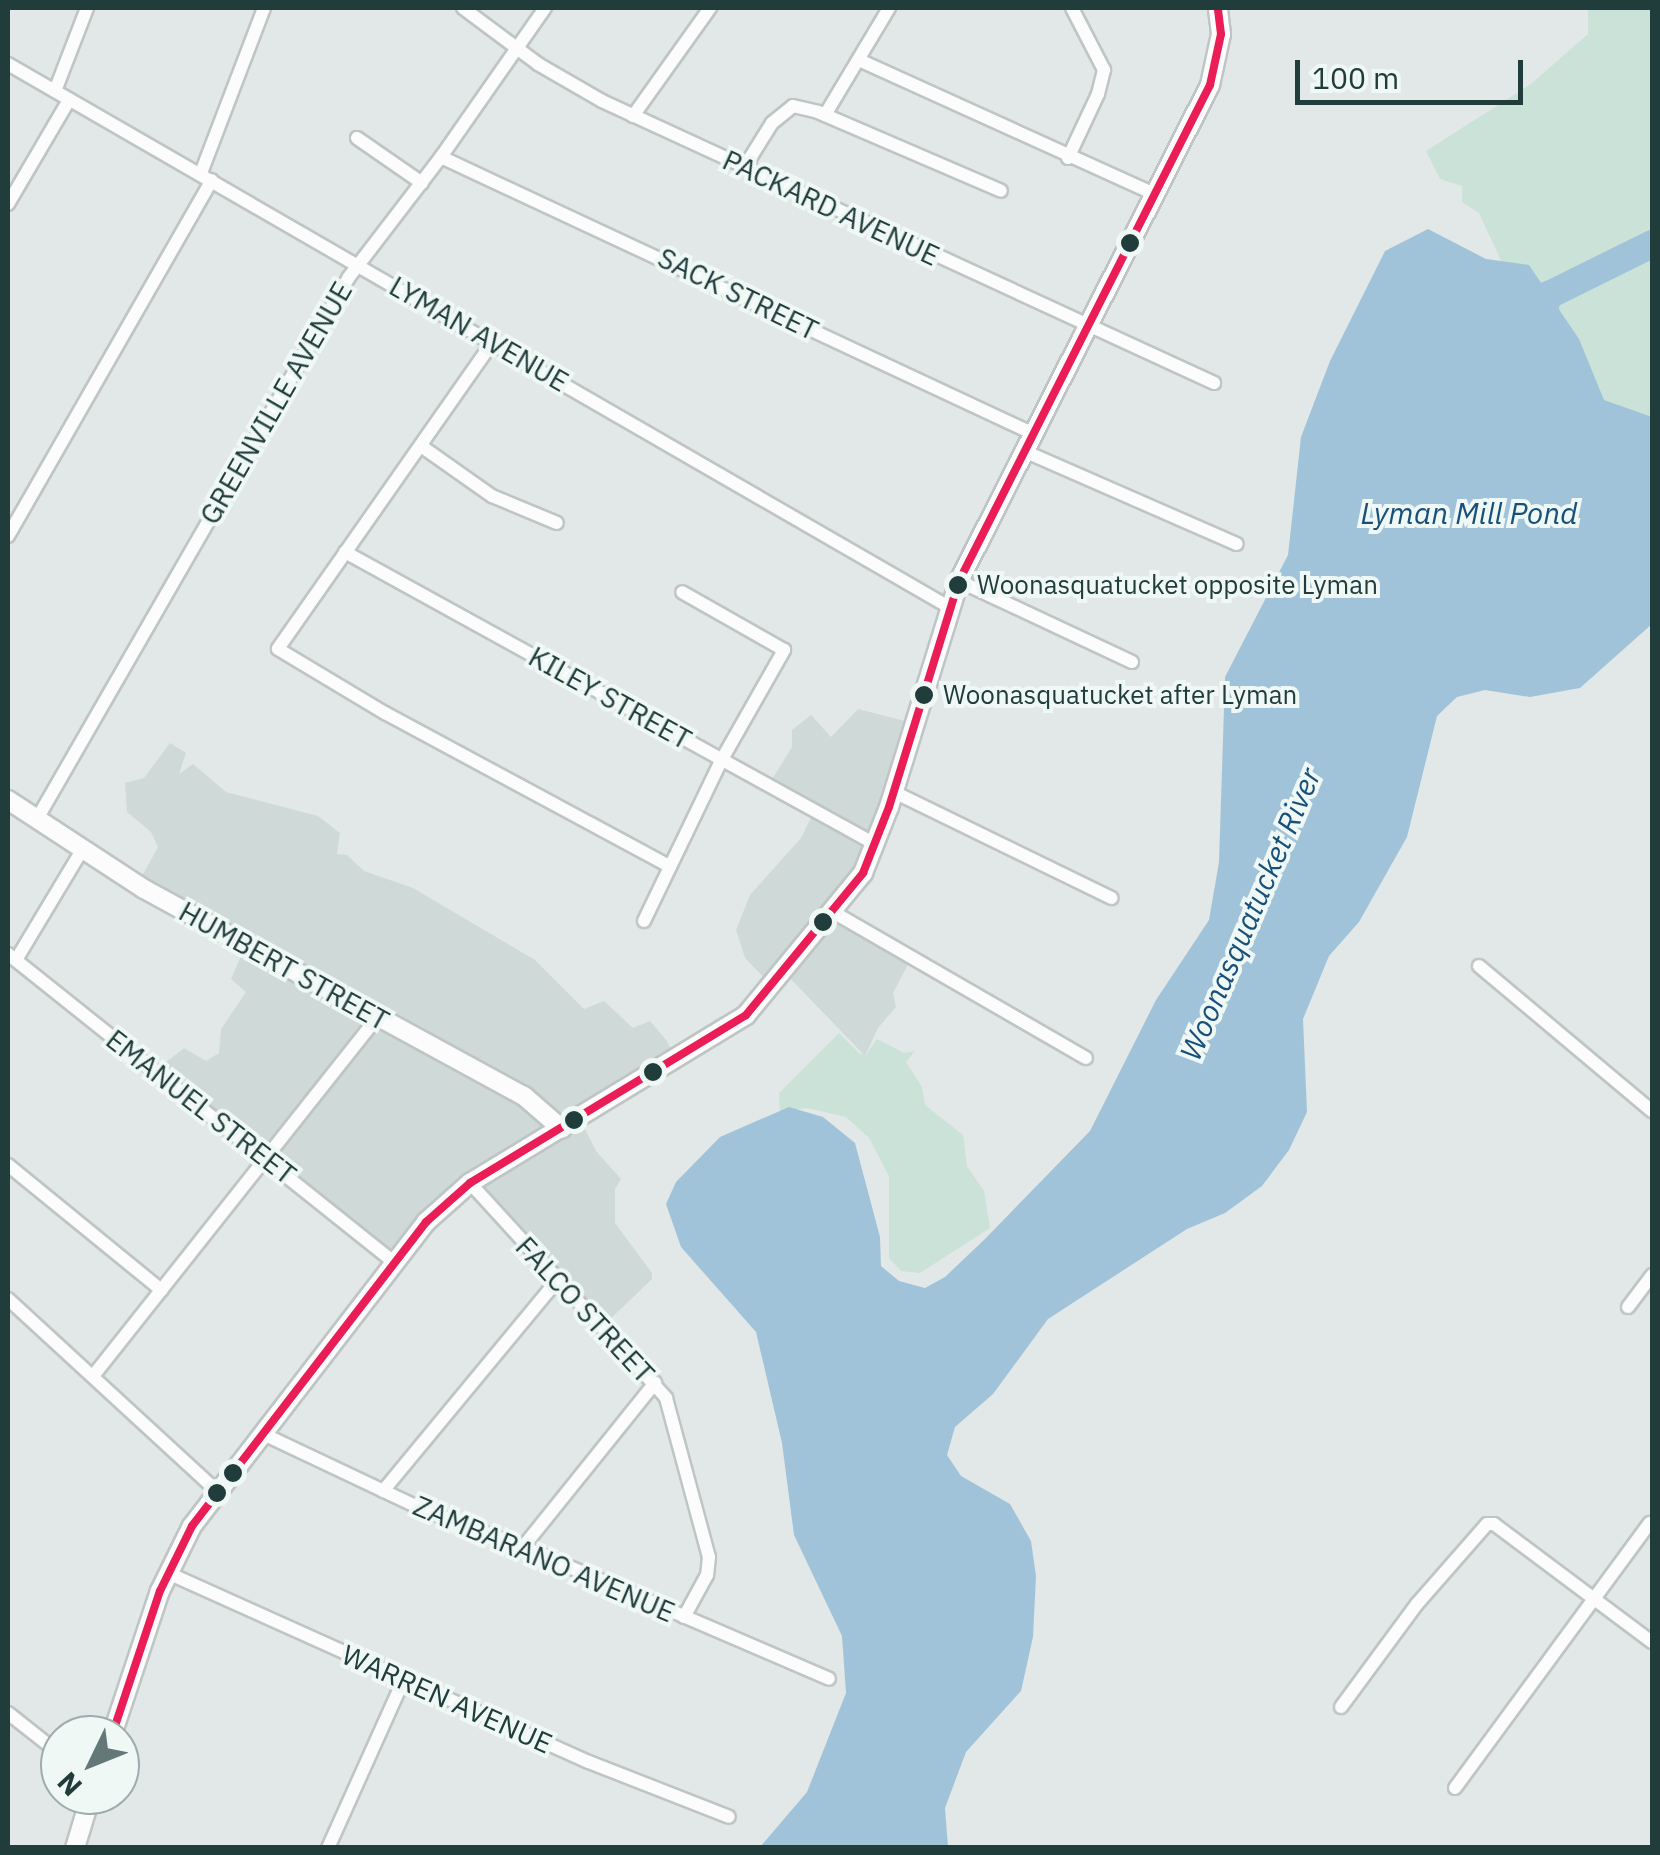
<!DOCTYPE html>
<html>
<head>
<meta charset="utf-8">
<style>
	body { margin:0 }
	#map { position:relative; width:1660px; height:1855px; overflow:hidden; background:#e2e8e7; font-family:"IBM Plex Sans",sans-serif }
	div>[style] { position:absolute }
	.built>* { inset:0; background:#cfdad8 }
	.green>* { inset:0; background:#cae2d8 }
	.water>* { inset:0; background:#a1c3d9 }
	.river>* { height:28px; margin:-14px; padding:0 14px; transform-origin:14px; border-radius:14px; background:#a1c3d9 }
	.roads { filter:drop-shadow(2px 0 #bfc5c4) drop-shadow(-2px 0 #bfc5c4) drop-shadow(0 2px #bfc5c4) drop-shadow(0 -2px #bfc5c4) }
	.minor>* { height:12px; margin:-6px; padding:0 6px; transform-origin:6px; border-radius:6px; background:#fbfcfb }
	.tertiary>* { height:18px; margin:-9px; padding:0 9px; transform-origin:9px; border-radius:9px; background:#fbfcfb }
	.bus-1>* { height:8px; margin:-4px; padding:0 4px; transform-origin:4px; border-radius:4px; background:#ea1d57 }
	.dots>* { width:28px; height:28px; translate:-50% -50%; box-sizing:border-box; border:5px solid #f0f8f6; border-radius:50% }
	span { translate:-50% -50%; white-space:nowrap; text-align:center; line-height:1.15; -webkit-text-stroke:8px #f0f8f6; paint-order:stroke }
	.bus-label { font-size:26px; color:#203c3b }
	.left { translate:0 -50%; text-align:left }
	.street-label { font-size:28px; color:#203c3b }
	.water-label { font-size:30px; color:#18507a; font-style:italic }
	.frame { position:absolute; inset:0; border:10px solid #203c3b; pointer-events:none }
	.north { position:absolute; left:40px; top:1715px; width:100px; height:100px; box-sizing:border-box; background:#f0f8f6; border:2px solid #9dadab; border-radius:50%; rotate:227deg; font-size:28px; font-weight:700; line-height:40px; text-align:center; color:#203c3b }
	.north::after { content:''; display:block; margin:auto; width:35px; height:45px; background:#647877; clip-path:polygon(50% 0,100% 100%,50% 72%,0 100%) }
	.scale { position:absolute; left:1295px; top:60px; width:228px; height:45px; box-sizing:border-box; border:5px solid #203c3b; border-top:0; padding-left:12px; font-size:30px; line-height:35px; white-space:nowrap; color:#203c3b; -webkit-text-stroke:8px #f0f8f6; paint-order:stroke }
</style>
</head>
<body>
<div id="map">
	<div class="built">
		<div style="clip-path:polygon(858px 709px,913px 723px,900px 780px,839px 905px,913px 955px,893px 993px,896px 1007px,878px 1028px,865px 1056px,784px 972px,769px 983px,745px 958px,736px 930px,750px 895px,801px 838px,816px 807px,771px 781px,792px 747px,792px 730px,811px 715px,831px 737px)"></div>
		<div style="clip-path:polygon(170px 743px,186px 753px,179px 774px,193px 764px,226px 792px,318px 816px,340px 833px,337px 854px,347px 855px,364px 871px,413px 888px,535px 960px,584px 1009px,604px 1001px,633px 1028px,650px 1021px,667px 1041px,675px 1057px,580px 1119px,596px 1151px,621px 1179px,615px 1189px,615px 1223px,652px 1273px,652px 1279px,605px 1324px,474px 1183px,396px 1257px,162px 1072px,160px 1067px,184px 1048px,206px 1061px,219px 1053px,221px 1029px,246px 992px,231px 979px,248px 940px,141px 878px,158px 847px,151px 832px,127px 812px,125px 783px,144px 778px)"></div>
	</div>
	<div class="green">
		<div style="clip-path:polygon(1588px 8px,1652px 8px,1652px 429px,1580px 387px,1503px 265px,1479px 213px,1462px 202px,1462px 186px,1440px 179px,1426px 151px,1531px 84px,1588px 34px)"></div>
		<div style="clip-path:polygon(839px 1033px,860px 1054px,866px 1055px,877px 1039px,904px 1053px,915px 1051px,906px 1062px,922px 1087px,925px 1105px,963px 1135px,967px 1166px,984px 1191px,990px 1228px,920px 1273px,901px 1271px,889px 1258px,889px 1176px,869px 1138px,846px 1117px,807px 1108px,780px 1112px,779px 1093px)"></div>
	</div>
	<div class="water">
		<div style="clip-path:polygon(1428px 229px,1486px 259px,1529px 265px,1579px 339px,1604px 400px,1652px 417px,1652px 624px,1580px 688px,1530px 697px,1485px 690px,1457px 697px,1437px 716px,1407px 837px,1359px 922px,1329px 956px,1303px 1019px,1307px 1112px,1289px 1150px,1262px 1186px,1225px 1213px,1187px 1229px,1048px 1319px,993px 1394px,955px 1427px,947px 1455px,961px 1476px,1010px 1504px,1031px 1541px,1036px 1576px,1033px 1637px,1021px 1691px,966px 1752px,945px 1808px,948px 1847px,760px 1847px,807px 1792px,846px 1693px,842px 1636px,794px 1535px,782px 1443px,756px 1332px,681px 1247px,666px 1204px,676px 1182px,720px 1137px,789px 1107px,823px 1117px,855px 1143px,880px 1237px,881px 1266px,899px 1281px,925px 1288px,945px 1277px,985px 1239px,1090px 1131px,1156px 1000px,1209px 920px,1219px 862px,1225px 677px,1288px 555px,1301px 437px,1330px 361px,1385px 251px)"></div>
	</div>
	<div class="river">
		<div style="left:1535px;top:331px;width:39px;rotate:-69deg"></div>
		<div style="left:1549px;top:295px;width:115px;rotate:-26.3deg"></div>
	</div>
	<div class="roads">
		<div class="minor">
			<div style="left:463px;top:8px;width:94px;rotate:36.7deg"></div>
			<div style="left:538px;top:64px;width:74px;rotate:30deg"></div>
			<div style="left:602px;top:101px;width:674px;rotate:24.74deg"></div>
			<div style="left:859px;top:60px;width:325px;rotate:24.4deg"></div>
			<div style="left:8px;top:64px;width:1086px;rotate:29.99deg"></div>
			<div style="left:55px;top:91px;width:89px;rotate:-68.9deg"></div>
			<div style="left:825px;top:115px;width:125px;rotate:-59.1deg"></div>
			<div style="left:633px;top:116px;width:133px;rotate:-54.5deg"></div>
			<div style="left:357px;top:138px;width:79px;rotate:34.7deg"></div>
			<div style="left:441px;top:157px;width:655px;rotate:25.04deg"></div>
			<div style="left:1068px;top:158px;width:71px;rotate:-64.9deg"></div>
			<div style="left:1098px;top:94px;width:25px;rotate:-76deg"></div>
			<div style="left:1104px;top:70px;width:70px;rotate:-117.3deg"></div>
			<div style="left:744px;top:168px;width:53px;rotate:-58.1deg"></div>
			<div style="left:772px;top:123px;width:27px;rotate:-39deg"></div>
			<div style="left:793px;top:106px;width:26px;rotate:13deg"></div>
			<div style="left:818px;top:112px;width:199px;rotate:23.3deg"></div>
			<div style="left:201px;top:173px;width:177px;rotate:-69.1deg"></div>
			<div style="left:8px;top:204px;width:121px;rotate:-59.6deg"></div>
			<div style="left:492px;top:343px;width:373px;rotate:125deg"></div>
			<div style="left:278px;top:649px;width:125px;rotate:30.9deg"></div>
			<div style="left:385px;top:713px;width:320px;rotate:28.3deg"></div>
			<div style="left:421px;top:446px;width:87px;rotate:35.2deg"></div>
			<div style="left:492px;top:496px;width:70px;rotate:22.6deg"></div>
			<div style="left:1024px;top:451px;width:232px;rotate:23.6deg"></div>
			<div style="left:8px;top:536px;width:410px;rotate:-60.2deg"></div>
			<div style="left:345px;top:552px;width:605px;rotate:28.85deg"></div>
			<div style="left:959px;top:581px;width:191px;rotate:25.1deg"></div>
			<div style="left:894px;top:792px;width:242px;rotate:26deg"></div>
			<div style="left:37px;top:819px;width:625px;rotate:-60.07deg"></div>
			<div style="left:349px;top:277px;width:151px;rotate:-52.5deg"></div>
			<div style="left:441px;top:157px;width:182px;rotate:-55.1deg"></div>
			<div style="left:833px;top:912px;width:292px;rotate:30deg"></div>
			<div style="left:644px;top:921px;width:178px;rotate:-64.3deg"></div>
			<div style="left:721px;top:761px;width:128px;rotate:-60.4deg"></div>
			<div style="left:784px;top:650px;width:117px;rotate:-150.4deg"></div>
			<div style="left:8px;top:954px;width:492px;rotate:38.6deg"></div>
			<div style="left:16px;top:960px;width:128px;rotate:-59deg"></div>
			<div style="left:1479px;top:966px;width:226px;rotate:40deg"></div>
			<div style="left:8px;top:1165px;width:198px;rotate:39.2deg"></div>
			<div style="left:470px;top:1183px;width:291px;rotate:47.6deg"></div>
			<div style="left:666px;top:1398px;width:165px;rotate:74.9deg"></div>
			<div style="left:709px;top:1557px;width:18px;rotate:96deg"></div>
			<div style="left:707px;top:1575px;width:48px;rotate:118.7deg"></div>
			<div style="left:8px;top:1299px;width:282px;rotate:42.6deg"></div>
			<div style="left:1628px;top:1307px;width:40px;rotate:-53deg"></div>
			<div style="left:93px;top:1376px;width:458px;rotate:-51.6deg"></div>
			<div style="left:261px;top:1433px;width:178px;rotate:25.3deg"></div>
			<div style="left:422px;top:1509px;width:108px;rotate:20.6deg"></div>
			<div style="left:523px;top:1547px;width:333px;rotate:23.3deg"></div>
			<div style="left:383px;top:1491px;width:271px;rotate:-50.4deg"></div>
			<div style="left:523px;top:1547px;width:211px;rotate:-51.2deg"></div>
			<div style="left:168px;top:1573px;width:461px;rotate:24.2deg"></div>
			<div style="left:589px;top:1762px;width:150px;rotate:21.4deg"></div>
			<div style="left:1341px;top:1707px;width:128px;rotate:-53.6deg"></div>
			<div style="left:1417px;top:1604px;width:106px;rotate:-48.8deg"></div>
			<div style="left:1487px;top:1524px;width:7px"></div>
			<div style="left:1494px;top:1524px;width:197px;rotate:36.8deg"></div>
			<div style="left:8px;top:1713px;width:66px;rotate:38.3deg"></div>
			<div style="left:1455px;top:1788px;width:329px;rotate:-53.7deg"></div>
			<div style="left:328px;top:1848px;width:183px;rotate:-65.8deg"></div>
		</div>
		<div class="tertiary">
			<div style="left:8px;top:800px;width:163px;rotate:33.2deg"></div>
			<div style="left:144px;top:889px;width:433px;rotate:28.6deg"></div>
			<div style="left:524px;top:1096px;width:50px;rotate:41deg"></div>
			<div style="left:112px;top:1735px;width:152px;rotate:-71.6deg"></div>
			<div style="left:160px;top:1591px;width:72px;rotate:-63.8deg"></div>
			<div style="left:192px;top:1526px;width:384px;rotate:-52.4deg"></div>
			<div style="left:426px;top:1222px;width:59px;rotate:-41.6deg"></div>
			<div style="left:470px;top:1183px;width:323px;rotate:-31.3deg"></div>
			<div style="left:746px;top:1015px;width:184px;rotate:-50.5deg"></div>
			<div style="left:863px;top:873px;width:71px;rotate:-68.5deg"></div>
			<div style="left:889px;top:807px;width:237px;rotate:-72.8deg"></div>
			<div style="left:959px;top:581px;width:556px;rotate:-63.16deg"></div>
			<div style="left:1210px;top:85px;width:52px;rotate:-77.8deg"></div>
			<div style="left:1221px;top:34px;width:26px;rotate:-97deg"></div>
			<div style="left:75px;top:1848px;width:55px;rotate:-73.2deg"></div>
		</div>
	</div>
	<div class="bus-1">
		<div style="left:112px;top:1735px;width:152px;rotate:-71.6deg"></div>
		<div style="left:160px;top:1591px;width:72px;rotate:-63.8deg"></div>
		<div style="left:192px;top:1526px;width:384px;rotate:-52.4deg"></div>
		<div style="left:426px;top:1222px;width:59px;rotate:-41.6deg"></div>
		<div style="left:470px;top:1183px;width:323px;rotate:-31.3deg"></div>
		<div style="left:746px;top:1015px;width:184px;rotate:-50.5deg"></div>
		<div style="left:863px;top:873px;width:71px;rotate:-68.5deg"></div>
		<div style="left:889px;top:807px;width:237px;rotate:-72.8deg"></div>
		<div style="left:959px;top:581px;width:556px;rotate:-63.16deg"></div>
		<div style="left:1210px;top:85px;width:52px;rotate:-77.8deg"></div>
		<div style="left:1221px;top:34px;width:26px;rotate:-97deg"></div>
	</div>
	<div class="dots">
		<div style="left:1130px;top:243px;background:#203c3b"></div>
		<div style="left:958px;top:585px;background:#203c3b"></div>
		<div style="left:924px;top:695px;background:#203c3b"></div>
		<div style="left:823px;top:922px;background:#203c3b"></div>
		<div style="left:653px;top:1072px;background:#203c3b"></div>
		<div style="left:574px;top:1120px;background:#203c3b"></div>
		<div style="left:233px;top:1473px;background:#203c3b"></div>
		<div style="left:217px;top:1493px;background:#203c3b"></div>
	</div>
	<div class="bus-label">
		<span class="left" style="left:977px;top:585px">Woonasquatucket opposite Lyman</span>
		<span class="left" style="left:943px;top:695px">Woonasquatucket after Lyman</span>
	</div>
	<div class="street-label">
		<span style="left:831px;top:208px;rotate:25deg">PACKARD AVENUE</span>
		<span style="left:738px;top:294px;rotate:26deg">SACK STREET</span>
		<span style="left:479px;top:334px;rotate:30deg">LYMAN AVENUE</span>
		<span style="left:276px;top:403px;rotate:-60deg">GREENVILLE AVENUE</span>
		<span style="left:610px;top:698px;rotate:29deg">KILEY STREET</span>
		<span style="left:284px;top:966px;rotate:29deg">HUMBERT STREET</span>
		<span style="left:201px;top:1107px;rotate:38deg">EMANUEL STREET</span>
		<span style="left:585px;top:1310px;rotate:47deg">FALCO STREET</span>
		<span style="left:544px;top:1559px;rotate:23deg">ZAMBARANO AVENUE</span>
		<span style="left:447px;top:1699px;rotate:24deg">WARREN AVENUE</span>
	</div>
	<div class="water-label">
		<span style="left:1469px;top:513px">Lyman Mill Pond</span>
		<span style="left:1250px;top:914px;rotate:-67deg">Woonasquatucket River</span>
	</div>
	<div class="frame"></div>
	<div class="north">N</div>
	<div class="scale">100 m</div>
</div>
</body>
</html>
